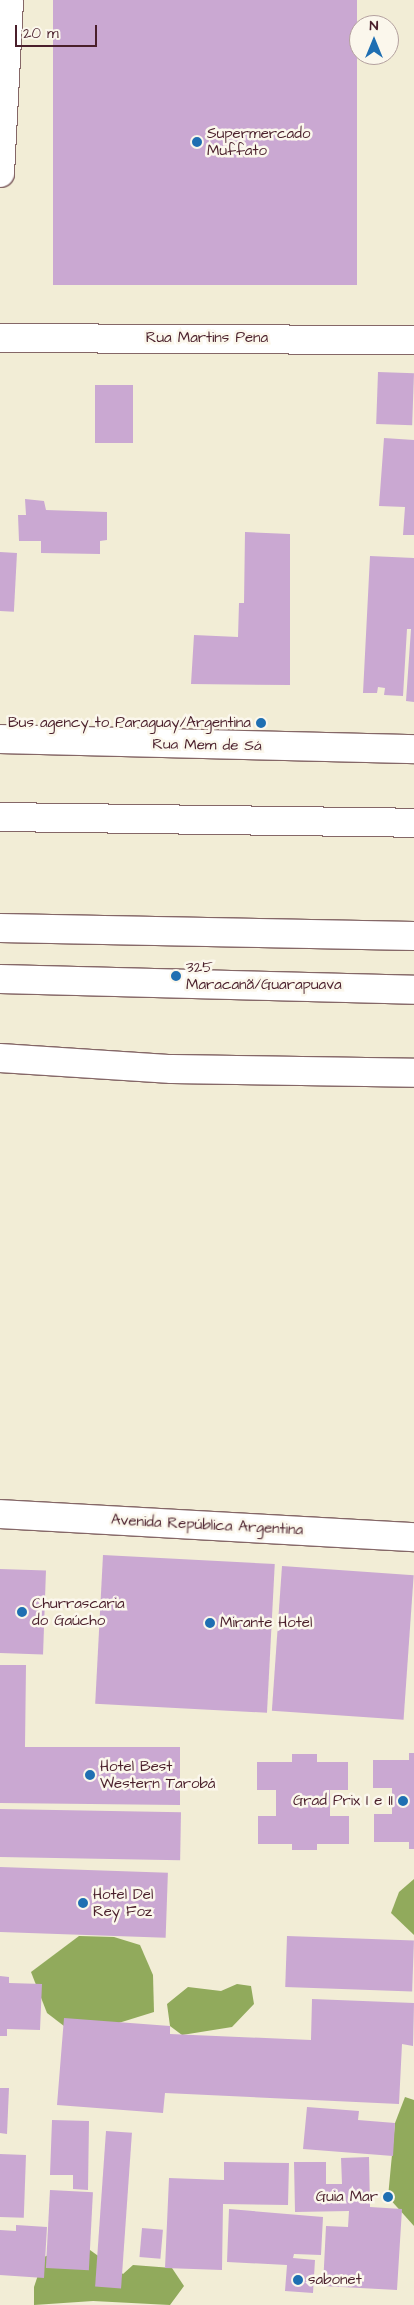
<!DOCTYPE html>
<html>
<head>
<meta charset="utf-8">
<style>
	body { margin:0 }
	#map { position:relative; width:414px; height:2305px; overflow:hidden; background:#f2edd6; font-family:"Architects Daughter",sans-serif }
	div>[style] { position:absolute }
	.forest>* { inset:0; background:#91aa5c }
	.building>* { inset:0; background:#caa8d2; transform-origin:0 0 }
	.roads { filter:drop-shadow(1px 0 #856767) drop-shadow(-1px 0 #856767) drop-shadow(0 1px #856767) drop-shadow(0 -1px #856767) }
	.minor>* { height:28px; margin:-14px; padding:0 14px; transform-origin:14px; border-radius:14px; background:#fff }
	.dots>* { width:14px; height:14px; translate:-50% -50%; box-sizing:border-box; border:2px solid #fbf7ec; border-radius:50% }
	span { translate:-50% -50%; white-space:nowrap; text-align:center; line-height:1.15; -webkit-text-stroke:5px #fbf7ec; paint-order:stroke }
	.poi-label { font-size:15px; color:#4a1f2b }
	.left { translate:0 -50%; text-align:left }
	.right { translate:-100% -50%; text-align:right }
	.street-label { font-size:15px; color:#4a1f2b }
	.north { position:absolute; left:349px; top:15px; width:50px; height:50px; box-sizing:border-box; background:#fbf7ec; border:1px solid #b4a19f; border-radius:50%; rotate:0deg; font-size:14px; font-weight:700; line-height:20px; text-align:center; color:#4a1f2b }
	.north::after { content:''; display:block; margin:auto; width:18px; height:22px; background:#1f6fb2; clip-path:polygon(50% 0,100% 100%,50% 72%,0 100%) }
	.scale { position:absolute; left:15px; top:25px; width:82px; height:22px; box-sizing:border-box; border:2px solid #4a1f2b; border-top:0; padding-left:6px; font-size:15px; line-height:18px; white-space:nowrap; color:#4a1f2b; -webkit-text-stroke:4px #fbf7ec; paint-order:stroke }
</style>
</head>
<body>
<div id="map">
	<div class="forest">
		<div style="clip-path:polygon(414px 1879px,414px 1935px,391px 1913px,399px 1892px)"></div>
		<div style="clip-path:polygon(79px 1936px,114px 1937px,140px 1945px,153px 1975px,154px 2012px,96px 2030px,64px 2026px,47px 2013px,31px 1972px)"></div>
		<div style="clip-path:polygon(237px 1984px,251px 1986px,254px 2004px,232px 2027px,182px 2035px,170px 2026px,167px 2004px,188px 1987px,221px 1991px)"></div>
		<div style="clip-path:polygon(405px 2097px,414px 2100px,414px 2226px,388px 2197px,395px 2123px)"></div>
		<div style="clip-path:polygon(79px 2242px,123px 2274px,133px 2265px,172px 2268px,184px 2286px,170px 2305px,93px 2301px,34px 2305px,34px 2287px,44px 2257px)"></div>
	</div>
	<div class="building">
		<div style="left:53px;top:0;width:304px;height:285px"></div>
		<div style="left:378px;top:372px;width:36px;height:52px;rotate:2deg"></div>
		<div style="left:95px;top:385px;width:38px;height:58px"></div>
		<div style="clip-path:polygon(384px 438px,414px 440px,414px 535px,403px 535px,405px 507px,379px 506px)"></div>
		<div style="clip-path:polygon(25px 499px,44px 501px,46px 510px,107px 512px,107px 540px,100px 541px,100px 554px,41px 553px,41px 541px,19px 541px,18px 515px,26px 515px)"></div>
		<div style="clip-path:polygon(245px 532px,290px 534px,290px 685px,191px 684px,194px 635px,238px 637px,239px 603px,244px 603px)"></div>
		<div style="left:0;top:552px;width:17px;height:59px;rotate:3deg"></div>
		<div style="clip-path:polygon(370px 556px,414px 558px,414px 702px,406px 701px,411px 629px,407px 629px,403px 696px,384px 695px,385px 688px,378px 687px,377px 693px,363px 693px)"></div>
		<div style="left:103px;top:1555px;width:172px;height:149px;rotate:3deg"></div>
		<div style="left:282px;top:1566px;width:132px;height:145px;rotate:4deg"></div>
		<div style="left:0;top:1569px;width:46px;height:84px;rotate:2deg"></div>
		<div style="clip-path:polygon(0 1665px,26px 1665px,25px 1747px,180px 1747px,180px 1805px,0 1803px)"></div>
		<div style="clip-path:polygon(409px 1753px,414px 1753px,414px 1849px,409px 1849px,409px 1842px,374px 1842px,374px 1814px,392px 1814px,392px 1788px,373px 1788px,373px 1760px,409px 1760px)"></div>
		<div style="clip-path:polygon(292px 1754px,317px 1754px,317px 1762px,348px 1762px,348px 1790px,330px 1790px,330px 1816px,349px 1816px,349px 1844px,317px 1844px,317px 1850px,292px 1850px,292px 1844px,258px 1844px,258px 1816px,276px 1816px,276px 1790px,257px 1790px,257px 1762px,292px 1762px)"></div>
		<div style="left:0;top:1809px;width:181px;height:48px;rotate:1deg"></div>
		<div style="left:0;top:1867px;width:168px;height:65px;rotate:2deg"></div>
		<div style="left:287px;top:1936px;width:127px;height:51px;rotate:2deg"></div>
		<div style="clip-path:polygon(0 1976px,9px 1977px,9px 1983px,42px 1984px,40px 2030px,7px 2029px,7px 2036px,0 2036px)"></div>
		<div style="clip-path:polygon(312px 1999px,414px 2003px,413px 2046px,402px 2044px,399px 2104px,165px 2093px,163px 2113px,57px 2105px,64px 2018px,170px 2026px,170px 2034px,311px 2040px)"></div>
		<div style="clip-path:polygon(0 2088px,9px 2088px,7px 2134px,0 2133px)"></div>
		<div style="clip-path:polygon(307px 2107px,359px 2111px,358px 2120px,395px 2123px,393px 2156px,303px 2149px)"></div>
		<div style="clip-path:polygon(52px 2120px,89px 2121px,88px 2190px,73px 2189px,73px 2175px,50px 2175px)"></div>
		<div style="left:106px;top:2131px;width:26px;height:156px;rotate:4deg"></div>
		<div style="left:0;top:2154px;width:26px;height:63px;rotate:2deg"></div>
		<div style="clip-path:polygon(369px 2157px,370px 2207px,402px 2209px,397px 2290px,323px 2286px,326px 2226px,348px 2227px,349px 2211px,295px 2212px,294px 2162px,326px 2162px,326px 2184px,342px 2184px,341px 2158px)"></div>
		<div style="clip-path:polygon(224px 2162px,289px 2163px,288px 2205px,223px 2204px,222px 2270px,165px 2268px,169px 2178px,224px 2180px)"></div>
		<div style="left:50px;top:2190px;width:43px;height:78px;rotate:3deg"></div>
		<div style="clip-path:polygon(229px 2209px,323px 2217px,321px 2255px,294px 2254px,293px 2258px,315px 2260px,313px 2293px,285px 2291px,287px 2265px,227px 2262px)"></div>
		<div style="clip-path:polygon(16px 2225px,47px 2227px,44px 2278px,0 2275px,0 2230px,16px 2231px)"></div>
		<div style="left:142px;top:2228px;width:21px;height:29px;rotate:5deg"></div>
	</div>
	<div class="roads">
		<div class="minor">
			<div style="left:0;top:173px;width:173px;rotate:-87deg"></div>
			<div style="left:0;top:338px;width:414px;rotate:0.3deg"></div>
			<div style="left:0;top:739px;width:414px;rotate:1.4deg"></div>
			<div style="left:0;top:817px;width:414px;rotate:0.8deg"></div>
			<div style="left:0;top:928px;width:414px;rotate:1.1deg"></div>
			<div style="left:0;top:979px;width:414px;rotate:1.5deg"></div>
			<div style="left:0;top:1058px;width:172px;rotate:3.7deg"></div>
			<div style="left:172px;top:1069px;width:242px;rotate:0.9deg"></div>
			<div style="left:0;top:1514px;width:415px;rotate:3.2deg"></div>
		</div>
	</div>
	<div class="dots">
		<div style="left:197px;top:142px;background:#1f6fb2"></div>
		<div style="left:261px;top:723px;background:#1f6fb2"></div>
		<div style="left:176px;top:976px;background:#1f6fb2"></div>
		<div style="left:22px;top:1612px;background:#1f6fb2"></div>
		<div style="left:210px;top:1623px;background:#1f6fb2"></div>
		<div style="left:90px;top:1775px;background:#1f6fb2"></div>
		<div style="left:403px;top:1801px;background:#1f6fb2"></div>
		<div style="left:83px;top:1903px;background:#1f6fb2"></div>
		<div style="left:388px;top:2197px;background:#1f6fb2"></div>
		<div style="left:298px;top:2280px;background:#1f6fb2"></div>
	</div>
	<div class="poi-label">
		<span class="left" style="left:207px;top:142px">Supermercado<br>Muffato</span>
		<span class="right" style="left:251px;top:723px">Bus agency to Paraguay/Argentina</span>
		<span class="left" style="left:186px;top:976px">325<br>Maracanã/Guarapuava</span>
		<span class="left" style="left:32px;top:1612px">Churrascaria<br>do Gaúcho</span>
		<span class="left" style="left:220px;top:1623px">Mirante Hotel</span>
		<span class="left" style="left:100px;top:1775px">Hotel Best<br>Western Tarobá</span>
		<span class="right" style="left:393px;top:1801px">Grad Prix I e II</span>
		<span class="left" style="left:93px;top:1903px">Hotel Del<br>Rey Foz</span>
		<span class="right" style="left:378px;top:2197px">Guia Mar</span>
		<span class="left" style="left:308px;top:2280px">sabonet</span>
	</div>
	<div class="street-label">
		<span style="left:207px;top:338px">Rua Martins Pena</span>
		<span style="left:207px;top:745px;rotate:1deg">Rua Mem de Sá</span>
		<span style="left:207px;top:1525px;rotate:3deg">Avenida República Argentina</span>
	</div>
	<div class="north">N</div>
	<div class="scale">20 m</div>
</div>
</body>
</html>
